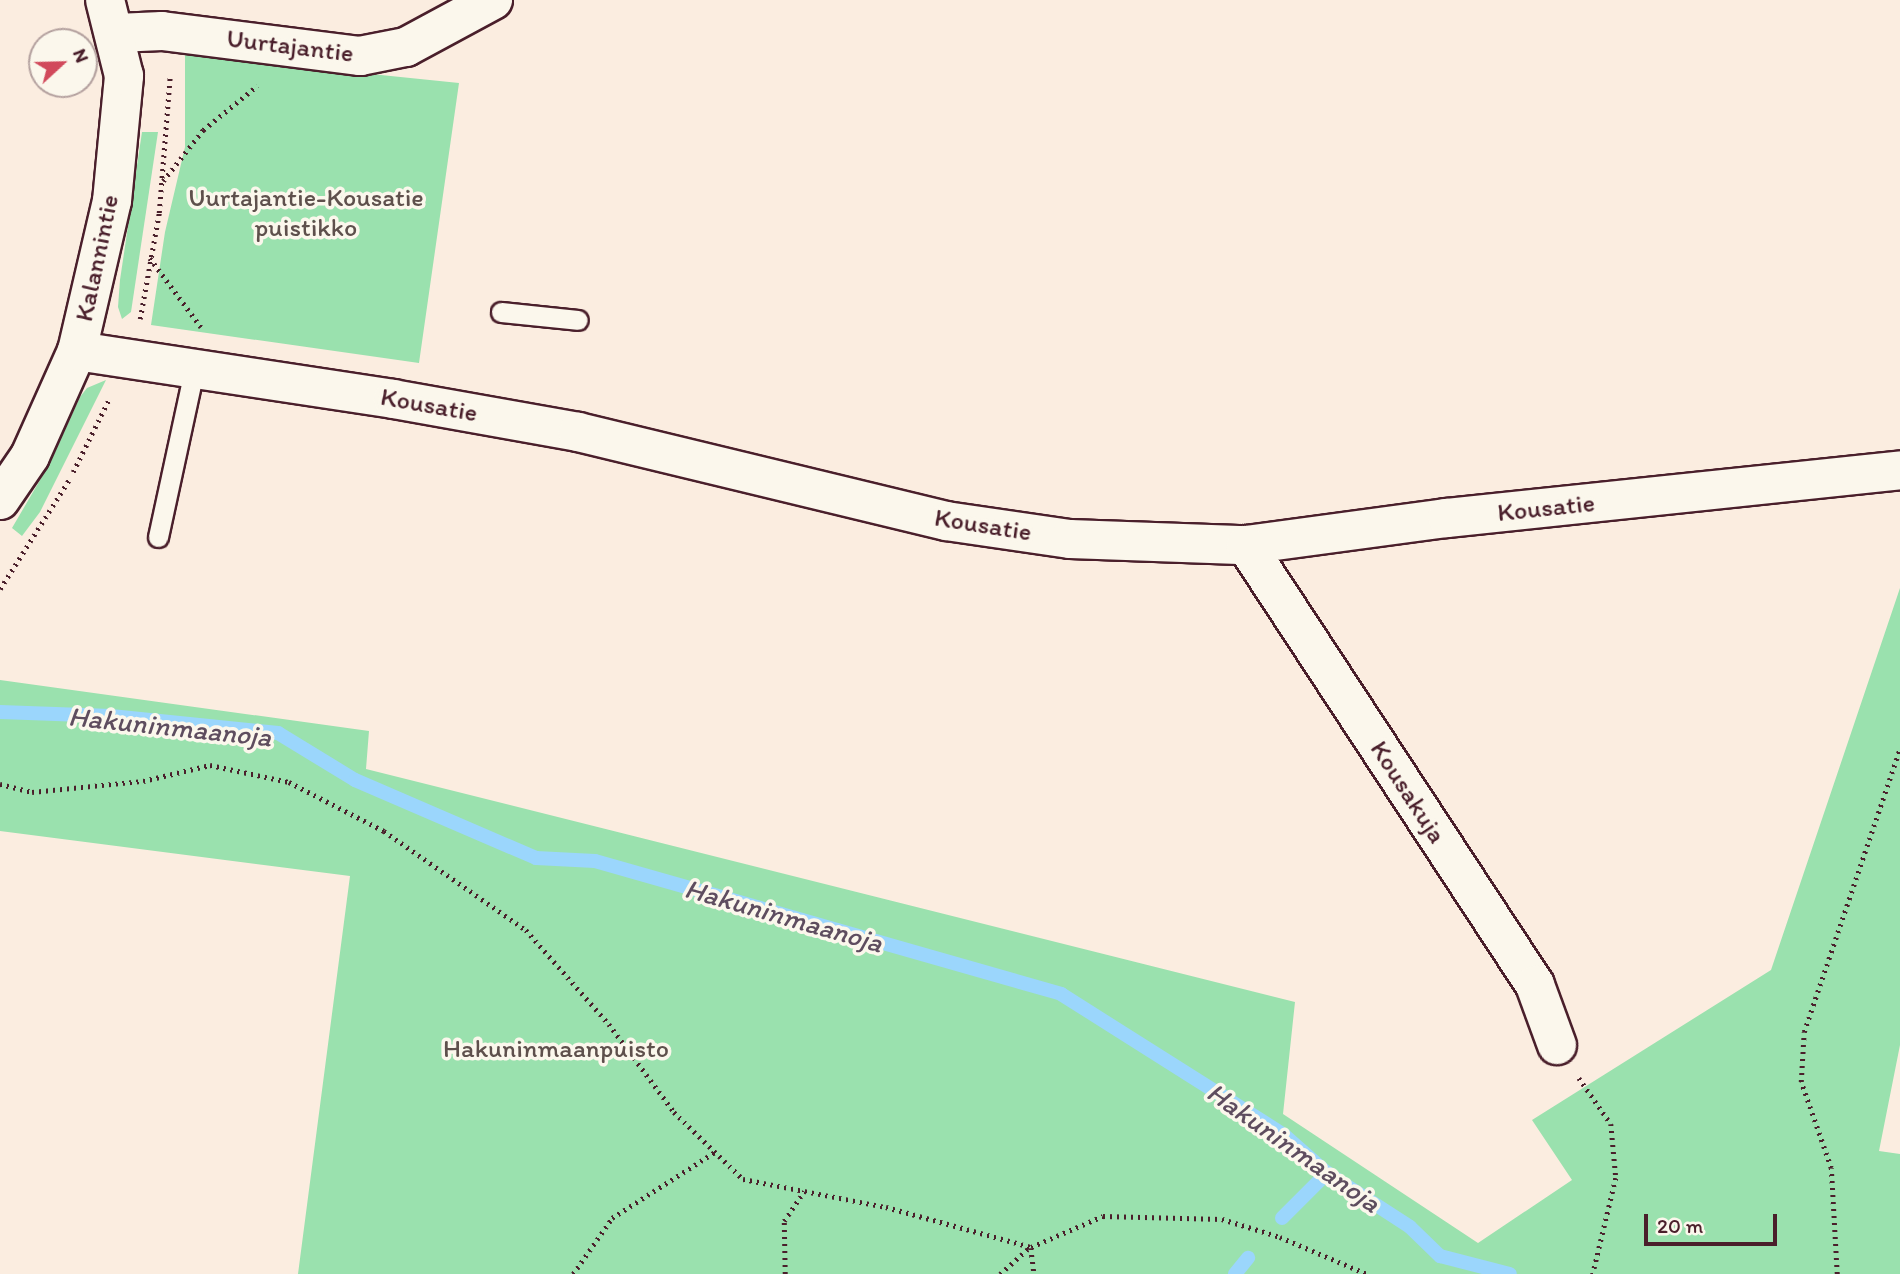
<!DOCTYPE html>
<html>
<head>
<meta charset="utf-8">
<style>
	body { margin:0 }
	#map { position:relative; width:1900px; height:1274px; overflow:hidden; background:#fbede0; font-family:Itim,sans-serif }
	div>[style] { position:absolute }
	.green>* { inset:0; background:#9ae1ae }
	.stream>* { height:14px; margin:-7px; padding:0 7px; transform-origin:7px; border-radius:7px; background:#9bd6fc }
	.path>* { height:4.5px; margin-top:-2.25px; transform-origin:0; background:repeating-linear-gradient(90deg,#4a1f2b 0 2px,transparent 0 7px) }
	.roads { filter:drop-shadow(2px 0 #4a1f2b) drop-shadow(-2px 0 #4a1f2b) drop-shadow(0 2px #4a1f2b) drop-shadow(0 -2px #4a1f2b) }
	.service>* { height:19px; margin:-9.5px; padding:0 9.5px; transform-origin:9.5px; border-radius:9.5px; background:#fbf7ec }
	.minor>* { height:38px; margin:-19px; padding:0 19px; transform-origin:19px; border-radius:19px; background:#fbf7ec }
	.tertiary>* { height:38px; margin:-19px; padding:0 19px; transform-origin:19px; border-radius:19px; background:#fbf7ec }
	span { translate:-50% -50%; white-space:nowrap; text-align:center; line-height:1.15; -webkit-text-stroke:7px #fbf7ec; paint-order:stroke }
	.street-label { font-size:26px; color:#4a1f2b }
	.park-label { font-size:26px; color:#5e504c }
	.water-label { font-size:28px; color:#5e4d5f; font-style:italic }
	.north { position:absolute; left:28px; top:28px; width:70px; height:70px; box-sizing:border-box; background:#fbf7ec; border:2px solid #b4a19f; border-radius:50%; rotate:68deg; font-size:19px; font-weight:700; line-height:28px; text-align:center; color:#4a1f2b }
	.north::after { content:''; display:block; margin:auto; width:24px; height:32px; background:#d1495b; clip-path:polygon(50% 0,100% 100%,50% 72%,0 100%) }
	.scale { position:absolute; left:1644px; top:1214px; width:133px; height:32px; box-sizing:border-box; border:4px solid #4a1f2b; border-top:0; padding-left:9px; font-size:21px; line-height:24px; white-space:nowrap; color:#4a1f2b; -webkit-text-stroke:5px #fbf7ec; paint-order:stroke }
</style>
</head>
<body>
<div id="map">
	<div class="green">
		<div style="clip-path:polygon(185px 55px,459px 83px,419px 363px,151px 325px,165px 232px,185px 147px)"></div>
		<div style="clip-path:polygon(142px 132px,158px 132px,131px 312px,122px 319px,118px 307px,120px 280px)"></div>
		<div style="clip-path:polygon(106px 380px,40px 512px,22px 536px,12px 528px,50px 463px,80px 397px,87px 388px)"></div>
		<div style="clip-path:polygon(1900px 588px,1900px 1045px,1879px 1151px,1900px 1154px,1900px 1274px,298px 1274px,350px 876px,0 831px,0 680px,369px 731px,366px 769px,1295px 1002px,1283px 1114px,1478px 1243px,1572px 1180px,1532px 1120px,1771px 970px)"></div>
	</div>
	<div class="stream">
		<div style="left:0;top:712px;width:111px;rotate:2.1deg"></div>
		<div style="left:111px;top:716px;width:168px;rotate:5.8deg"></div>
		<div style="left:278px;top:733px;width:90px;rotate:31.4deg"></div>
		<div style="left:355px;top:780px;width:197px;rotate:23.3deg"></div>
		<div style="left:536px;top:858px;width:59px;rotate:2.9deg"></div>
		<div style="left:595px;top:861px;width:485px;rotate:15.9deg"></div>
		<div style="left:1061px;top:994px;width:264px;rotate:32.3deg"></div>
		<div style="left:1284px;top:1135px;width:57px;rotate:41.5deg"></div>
		<div style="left:1327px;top:1173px;width:99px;rotate:33deg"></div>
		<div style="left:1410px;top:1227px;width:42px;rotate:44deg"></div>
		<div style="left:1440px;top:1256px;width:72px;rotate:14.4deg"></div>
		<div style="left:1282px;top:1218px;width:64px;rotate:-45deg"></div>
		<div style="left:1235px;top:1274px;width:21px;rotate:-51deg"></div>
	</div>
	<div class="path">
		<div style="left:163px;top:181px;width:65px;rotate:-51.9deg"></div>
		<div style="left:203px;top:130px;width:70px;rotate:-39.2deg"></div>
		<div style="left:150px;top:258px;width:86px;rotate:53.5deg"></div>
		<div style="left:140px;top:319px;width:108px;rotate:-79.8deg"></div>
		<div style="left:159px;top:213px;width:138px;rotate:-85.4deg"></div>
		<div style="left:73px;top:472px;width:81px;rotate:-63.7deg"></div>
		<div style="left:0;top:589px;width:129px;rotate:-57.7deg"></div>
		<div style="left:0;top:784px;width:33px;rotate:14deg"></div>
		<div style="left:32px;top:792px;width:112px;rotate:-5.7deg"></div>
		<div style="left:143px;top:781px;width:69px;rotate:-13.4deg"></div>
		<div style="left:210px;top:765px;width:81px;rotate:12.1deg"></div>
		<div style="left:289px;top:782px;width:107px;rotate:27.3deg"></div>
		<div style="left:384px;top:831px;width:173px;rotate:34.9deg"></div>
		<div style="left:526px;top:930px;width:125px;rotate:48.6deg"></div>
		<div style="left:609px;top:1024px;width:109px;rotate:53.5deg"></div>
		<div style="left:674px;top:1112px;width:96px;rotate:44.2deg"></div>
		<div style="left:743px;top:1179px;width:146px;rotate:11.1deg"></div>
		<div style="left:886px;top:1207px;width:150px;rotate:15.4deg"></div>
		<div style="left:1031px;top:1247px;width:78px;rotate:-23.3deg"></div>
		<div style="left:1103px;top:1216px;width:119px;rotate:1.4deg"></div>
		<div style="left:1222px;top:1219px;width:61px;rotate:17.2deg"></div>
		<div style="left:1280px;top:1237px;width:95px;rotate:23deg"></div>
		<div style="left:1579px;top:1078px;width:56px;rotate:55.2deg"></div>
		<div style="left:1611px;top:1124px;width:54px;rotate:84.7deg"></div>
		<div style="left:1616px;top:1178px;width:99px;rotate:103.5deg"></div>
		<div style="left:1031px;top:1248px;width:26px;rotate:83deg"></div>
		<div style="left:573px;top:1274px;width:68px;rotate:-55.1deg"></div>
		<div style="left:612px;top:1218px;width:122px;rotate:-32.7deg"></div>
		<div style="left:785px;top:1274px;width:53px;rotate:-91.1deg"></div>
		<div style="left:784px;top:1221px;width:36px;rotate:-56deg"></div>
		<div style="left:1000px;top:1274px;width:40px;rotate:-42deg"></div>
		<div style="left:1837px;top:1274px;width:106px;rotate:-93.2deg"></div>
		<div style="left:1831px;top:1168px;width:91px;rotate:-109.2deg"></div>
		<div style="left:1801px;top:1082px;width:50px;rotate:-86.6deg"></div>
		<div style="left:1804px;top:1032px;width:300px;rotate:-71.3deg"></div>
	</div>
	<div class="roads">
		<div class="service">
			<div style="left:501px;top:312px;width:77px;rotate:5.9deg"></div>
			<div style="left:158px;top:537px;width:171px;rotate:-77.8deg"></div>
		</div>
		<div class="minor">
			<div style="left:117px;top:33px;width:45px;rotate:-2.5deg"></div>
			<div style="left:162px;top:31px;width:200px;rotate:7.2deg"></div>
			<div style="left:360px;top:56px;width:47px;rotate:-11.1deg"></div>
			<div style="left:406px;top:47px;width:99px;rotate:-28.4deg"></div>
			<div style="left:77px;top:351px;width:320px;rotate:8.6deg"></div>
			<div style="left:393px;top:399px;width:188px;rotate:10.1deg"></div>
			<div style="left:578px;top:432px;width:379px;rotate:13.6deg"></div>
			<div style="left:946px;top:521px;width:125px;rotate:8.3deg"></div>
			<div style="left:1070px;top:539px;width:176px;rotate:2deg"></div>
			<div style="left:1246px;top:545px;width:203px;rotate:-7.7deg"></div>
			<div style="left:1447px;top:518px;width:456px;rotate:-6deg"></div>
			<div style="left:1246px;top:545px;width:526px;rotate:56.7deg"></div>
			<div style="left:1535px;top:985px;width:64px;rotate:69.9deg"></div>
		</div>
		<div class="tertiary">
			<div style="left:0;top:500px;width:53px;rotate:-55.7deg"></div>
			<div style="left:30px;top:456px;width:115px;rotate:-65.9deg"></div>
			<div style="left:77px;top:351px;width:154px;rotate:-76.9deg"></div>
			<div style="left:112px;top:201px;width:126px;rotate:-84.5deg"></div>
			<div style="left:124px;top:76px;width:78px;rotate:-104deg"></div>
		</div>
	</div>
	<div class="street-label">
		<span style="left:290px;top:46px;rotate:7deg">Uurtajantie</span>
		<span style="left:97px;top:258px;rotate:-78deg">Kalannintie</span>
		<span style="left:429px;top:405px;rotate:10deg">Kousatie</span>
		<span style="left:1546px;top:508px;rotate:-6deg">Kousatie</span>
		<span style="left:983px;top:525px;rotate:9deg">Kousatie</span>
		<span style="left:1408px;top:792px;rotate:57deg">Kousakuja</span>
	</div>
	<div class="park-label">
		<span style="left:306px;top:213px">Uurtajantie-Kousatie<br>puistikko</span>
		<span style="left:556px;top:1049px">Hakuninmaanpuisto</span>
	</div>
	<div class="water-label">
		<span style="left:170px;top:726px;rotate:6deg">Hakuninmaanoja</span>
		<span style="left:784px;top:915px;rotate:16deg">Hakuninmaanoja</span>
		<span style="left:1294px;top:1147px;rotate:35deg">Hakuninmaanoja</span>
	</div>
	<div class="north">N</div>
	<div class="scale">20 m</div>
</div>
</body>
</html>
